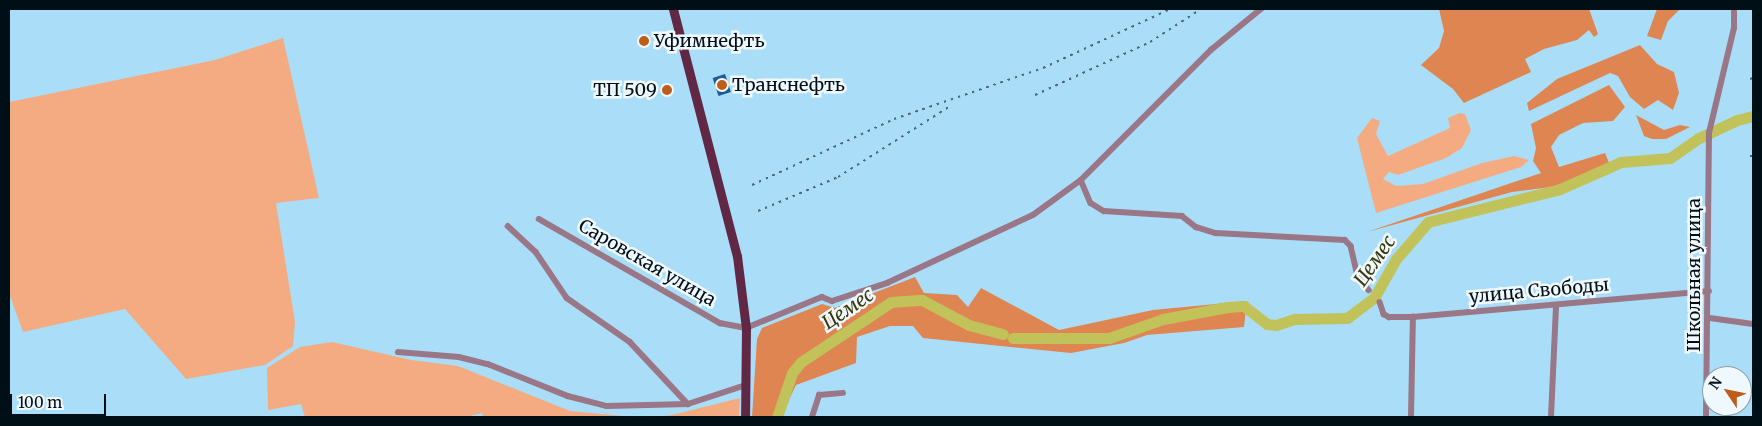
<!DOCTYPE html>
<html>
<head>
<meta charset="utf-8">
<style>
	body { margin:0 }
	#map { position:relative; width:1762px; height:426px; overflow:hidden; background:#aadef8; font-family:Merriweather,serif }
	div>[style] { position:absolute }
	.green>* { inset:0; background:#f4ab82 }
	.forest>* { inset:0; background:#de8551 }
	.river>* { height:11px; margin:-5.5px; padding:0 5.5px; transform-origin:5.5px; border-radius:5.5px; background:#c1c259 }
	.building>* { inset:0; background:#1f5a90; transform-origin:0 0 }
	.minor>* { height:5.5px; margin:-2.75px; padding:0 2.75px; transform-origin:2.75px; border-radius:2.75px; background:#997786 }
	.primary>* { height:9px; margin:-4.5px; padding:0 4.5px; transform-origin:4.5px; border-radius:4.5px; background:#612846 }
	.rail>* { height:2px; margin-top:-1px; transform-origin:0; background:repeating-linear-gradient(90deg,#496777 0 2.5px,transparent 0 7.5px) }
	.dots>* { width:14px; height:14px; translate:-50% -50%; box-sizing:border-box; border:2px solid #eff8fc; border-radius:50% }
	span { translate:-50% -50%; white-space:nowrap; text-align:center; line-height:1.15; -webkit-text-stroke:5px #eff8fc; paint-order:stroke }
	.poi-label { font-size:18px; color:#000e16 }
	.left { translate:0 -50%; text-align:left }
	.right { translate:-100% -50%; text-align:right }
	.street-label { font-size:18px; color:#000e16 }
	.water-label { font-size:19px; color:#363608; font-style:italic }
	.frame { position:absolute; inset:0; border:10px solid #000e16; pointer-events:none }
	.north { position:absolute; left:1702px; top:366px; width:50px; height:50px; box-sizing:border-box; background:#eff8fc; border:1px solid #8f9aa0; border-radius:50%; rotate:304deg; font-size:14px; font-weight:700; line-height:20px; text-align:center; color:#000e16 }
	.north::after { content:''; display:block; margin:auto; width:18px; height:22px; background:#bd5d19; clip-path:polygon(50% 0,100% 100%,50% 72%,0 100%) }
	.scale { position:absolute; left:10px; top:394px; width:96px; height:22px; box-sizing:border-box; border:2px solid #000e16; border-top:0; padding-left:6px; font-size:15px; line-height:18px; white-space:nowrap; color:#000e16; -webkit-text-stroke:4px #eff8fc; paint-order:stroke }
</style>
</head>
<body>
<div id="map">
	<div class="green">
		<div style="clip-path:polygon(283px 38px,319px 198px,276px 203px,295px 322px,293px 346px,265px 365px,186px 379px,125px 309px,23px 332px,9px 293px,9px 102px,215px 60px)"></div>
		<div style="clip-path:polygon(1460px 113px,1465px 114px,1471px 130px,1462px 148px,1446px 158px,1398px 175px,1389px 172px,1383px 179px,1396px 186px,1423px 184px,1482px 163px,1514px 156px,1529px 160px,1521px 167px,1376px 213px,1357px 138px,1372px 118px,1380px 121px,1376px 134px,1388px 156px,1450px 128px,1448px 118px)"></div>
		<div style="clip-path:polygon(332px 342px,411px 360px,458px 366px,570px 411px,634px 417px,483px 417px,482px 413px,466px 417px,305px 417px,301px 404px,268px 410px,267px 368px,300px 347px)"></div>
		<div style="clip-path:polygon(740px 398px,739px 417px,655px 417px,672px 415px)"></div>
	</div>
	<div class="forest">
		<div style="clip-path:polygon(1439px 9px,1589px 9px,1598px 34px,1594px 37px,1589px 30px,1577px 40px,1544px 49px,1525px 59px,1531px 72px,1464px 103px,1453px 89px,1421px 65px,1439px 48px,1444px 31px)"></div>
		<div style="clip-path:polygon(1657px 9px,1680px 9px,1668px 21px,1661px 40px,1647px 36px)"></div>
		<div style="clip-path:polygon(1640px 45px,1657px 64px,1674px 72px,1679px 93px,1673px 110px,1658px 100px,1644px 109px,1630px 97px,1618px 76px,1610px 73px,1529px 111px,1527px 103px,1557px 79px)"></div>
		<div style="clip-path:polygon(1609px 85px,1625px 107px,1613px 121px,1583px 123px,1559px 135px,1551px 147px,1559px 167px,1605px 153px,1610px 165px,1559px 186px,1512px 192px,1367px 232px,1541px 173px,1533px 161px,1536px 148px,1531px 124px)"></div>
		<div style="clip-path:polygon(1636px 115px,1664px 130px,1680px 125px,1690px 127px,1666px 139px,1652px 139px,1644px 136px)"></div>
		<div style="clip-path:polygon(915px 277px,924px 293px,957px 295px,968px 307px,981px 288px,1059px 330px,1153px 310px,1247px 301px,1244px 327px,1147px 335px,1124px 343px,1071px 353px,923px 338px,913px 326px,890px 326px,857px 337px,856px 363px,796px 385px,781px 417px,752px 417px,757px 339px,762px 328px,822px 304px,835px 308px)"></div>
	</div>
	<div class="river">
		<div style="left:1013px;top:338px;width:96px"></div>
		<div style="left:1109px;top:338px;width:57px;rotate:-19.4deg"></div>
		<div style="left:1163px;top:319px;width:66px;rotate:-10.5deg"></div>
		<div style="left:1228px;top:307px;width:16px;rotate:-4deg"></div>
		<div style="left:1244px;top:306px;width:29px;rotate:38deg"></div>
		<div style="left:1267px;top:324px;width:9px;rotate:6deg"></div>
		<div style="left:1276px;top:325px;width:20px;rotate:-18deg"></div>
		<div style="left:1295px;top:319px;width:52px;rotate:-1.1deg"></div>
		<div style="left:1347px;top:318px;width:34px;rotate:-37deg"></div>
		<div style="left:1374px;top:298px;width:45px;rotate:-60.6deg"></div>
		<div style="left:1396px;top:259px;width:49px;rotate:-49.1deg"></div>
		<div style="left:1428px;top:222px;width:136px;rotate:-14deg"></div>
		<div style="left:1560px;top:189px;width:67px;rotate:-23.9deg"></div>
		<div style="left:1621px;top:162px;width:49px;rotate:-4.7deg"></div>
		<div style="left:1670px;top:158px;width:35px;rotate:-35deg"></div>
		<div style="left:1699px;top:138px;width:42px;rotate:-25.3deg"></div>
		<div style="left:1737px;top:120px;width:16px;rotate:-14deg"></div>
		<div style="left:777px;top:417px;width:46px;rotate:-71.2deg"></div>
		<div style="left:792px;top:373px;width:14px;rotate:-51deg"></div>
		<div style="left:801px;top:362px;width:108px;rotate:-33.7deg"></div>
		<div style="left:891px;top:302px;width:31px;rotate:-4deg"></div>
		<div style="left:922px;top:300px;width:53px;rotate:28deg"></div>
		<div style="left:969px;top:325px;width:35px;rotate:15deg"></div>
	</div>
	<div class="building">
		<div style="left:725px;top:74px;width:19px;height:13px;rotate:72deg"></div>
	</div>
	<div class="minor">
		<div style="left:1081px;top:180px;width:25px;rotate:67deg"></div>
		<div style="left:1091px;top:203px;width:15px;rotate:32deg"></div>
		<div style="left:1104px;top:211px;width:78px;rotate:3.7deg"></div>
		<div style="left:1182px;top:216px;width:18px;rotate:38deg"></div>
		<div style="left:1196px;top:227px;width:21px;rotate:17deg"></div>
		<div style="left:1216px;top:233px;width:129px;rotate:3.1deg"></div>
		<div style="left:1345px;top:240px;width:8px;rotate:45deg"></div>
		<div style="left:1351px;top:246px;width:32px;rotate:77deg"></div>
		<div style="left:1358px;top:277px;width:17px;rotate:50deg"></div>
		<div style="left:539px;top:219px;width:209px;rotate:29.9deg"></div>
		<div style="left:720px;top:323px;width:26px;rotate:11deg"></div>
		<div style="left:746px;top:328px;width:82px;rotate:-22.2deg"></div>
		<div style="left:822px;top:297px;width:11px;rotate:22deg"></div>
		<div style="left:832px;top:301px;width:58px;rotate:-18.1deg"></div>
		<div style="left:887px;top:283px;width:161px;rotate:-25deg"></div>
		<div style="left:1033px;top:215px;width:59px;rotate:-36.1deg"></div>
		<div style="left:1081px;top:180px;width:184px;rotate:-45deg"></div>
		<div style="left:1211px;top:50px;width:65px;rotate:-39.4deg"></div>
		<div style="left:508px;top:226px;width:38px;rotate:43deg"></div>
		<div style="left:536px;top:252px;width:55px;rotate:56deg"></div>
		<div style="left:567px;top:298px;width:77px;rotate:34.9deg"></div>
		<div style="left:630px;top:342px;width:85px;rotate:46.9deg"></div>
		<div style="left:1380px;top:302px;width:13px;rotate:72deg"></div>
		<div style="left:1384px;top:314px;width:6px;rotate:31deg"></div>
		<div style="left:1389px;top:317px;width:24px"></div>
		<div style="left:1413px;top:317px;width:297px;rotate:-5deg"></div>
		<div style="left:1710px;top:318px;width:43px;rotate:7.9deg"></div>
		<div style="left:398px;top:352px;width:61px;rotate:4.7deg"></div>
		<div style="left:459px;top:357px;width:30px;rotate:14deg"></div>
		<div style="left:488px;top:364px;width:86px;rotate:21.8deg"></div>
		<div style="left:568px;top:396px;width:40px;rotate:14.4deg"></div>
		<div style="left:607px;top:406px;width:81px;rotate:-1.4deg"></div>
		<div style="left:688px;top:404px;width:61px;rotate:-18.1deg"></div>
		<div style="left:812px;top:417px;width:23px;rotate:-72deg"></div>
		<div style="left:819px;top:395px;width:24px;rotate:-5deg"></div>
		<div style="left:1411px;top:417px;width:100px;rotate:-88.9deg"></div>
		<div style="left:1551px;top:417px;width:111px;rotate:-87.4deg"></div>
		<div style="left:1706px;top:417px;width:284px;rotate:-89.4deg"></div>
		<div style="left:1709px;top:133px;width:108px;rotate:-76.6deg"></div>
		<div style="left:1734px;top:28px;width:19px;rotate:-90deg"></div>
	</div>
	<div class="primary">
		<div style="left:673px;top:9px;width:255px;rotate:75.5deg"></div>
		<div style="left:737px;top:256px;width:73px;rotate:82.9deg"></div>
		<div style="left:746px;top:328px;width:89px;rotate:90.6deg"></div>
	</div>
	<div class="rail">
		<div style="left:1750px;top:79px;width:3px;rotate:-18deg"></div>
		<div style="left:1035px;top:95px;width:127px;rotate:-24.7deg"></div>
		<div style="left:1150px;top:42px;width:61px;rotate:-32.9deg"></div>
		<div style="left:1750px;top:156px;width:3px"></div>
		<div style="left:752px;top:185px;width:157px;rotate:-24.9deg"></div>
		<div style="left:894px;top:119px;width:157px;rotate:-18.9deg"></div>
		<div style="left:1043px;top:68px;width:140px;rotate:-24.9deg"></div>
		<div style="left:758px;top:211px;width:87px;rotate:-23deg"></div>
		<div style="left:838px;top:177px;width:135px;rotate:-32.3deg"></div>
	</div>
	<div class="dots">
		<div style="left:644px;top:41px;background:#bd5d19"></div>
		<div style="left:722px;top:85px;background:#bd5d19"></div>
		<div style="left:667px;top:90px;background:#bd5d19"></div>
	</div>
	<div class="poi-label">
		<span class="left" style="left:654px;top:41px">Уфимнефть</span>
		<span class="left" style="left:732px;top:85px">Транснефть</span>
		<span class="right" style="left:657px;top:90px">ТП 509</span>
	</div>
	<div class="street-label">
		<span style="left:647px;top:263px;rotate:30deg">Саровская улица</span>
		<span style="left:1694px;top:275px;rotate:-90deg">Школьная улица</span>
		<span style="left:1539px;top:291px;rotate:-5deg">улица Свободы</span>
	</div>
	<div class="water-label">
		<span style="left:1375px;top:261px;rotate:-55deg">Цемес</span>
		<span style="left:848px;top:309px;rotate:-34deg">Цемес</span>
	</div>
	<div class="frame"></div>
	<div class="north">N</div>
	<div class="scale">100 m</div>
</div>
</body>
</html>
